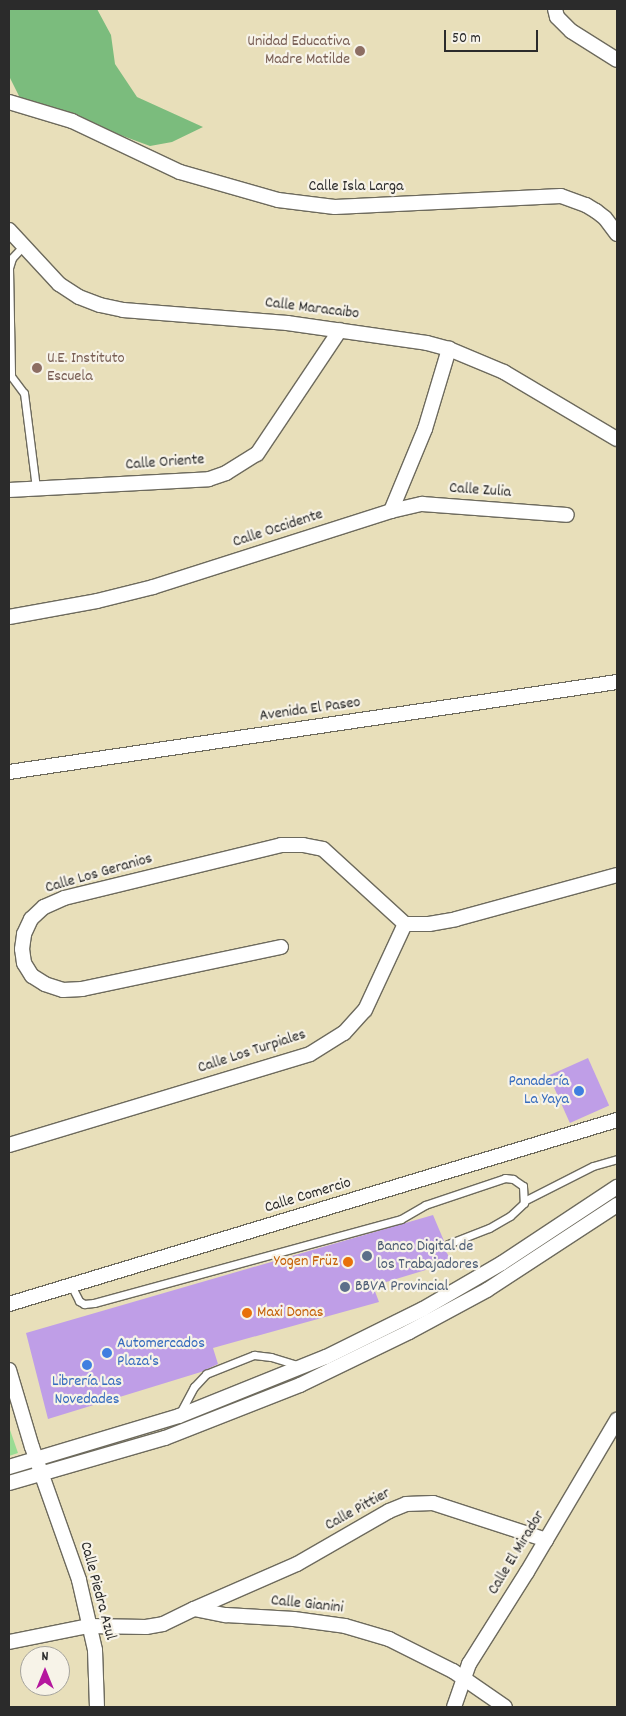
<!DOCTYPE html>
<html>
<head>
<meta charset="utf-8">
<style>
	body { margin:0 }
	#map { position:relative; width:626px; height:1716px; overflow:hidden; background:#e8dfba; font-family:Dekko,sans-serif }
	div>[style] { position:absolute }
	.green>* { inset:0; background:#9adc93 }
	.forest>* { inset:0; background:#7bbc7d }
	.building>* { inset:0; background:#bf9ee7; transform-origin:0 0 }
	.roads { filter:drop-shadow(1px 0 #6d6a5d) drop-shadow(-1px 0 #6d6a5d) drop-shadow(0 1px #6d6a5d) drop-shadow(0 -1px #6d6a5d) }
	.lane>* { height:7px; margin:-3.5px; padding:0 3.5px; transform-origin:3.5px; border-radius:3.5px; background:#fff }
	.street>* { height:14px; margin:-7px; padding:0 7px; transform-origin:7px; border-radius:7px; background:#fff }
	.dots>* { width:14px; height:14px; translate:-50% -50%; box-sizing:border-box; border:2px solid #f7f3e8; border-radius:50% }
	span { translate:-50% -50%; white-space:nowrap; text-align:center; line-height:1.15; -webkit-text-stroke:4.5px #f7f3e8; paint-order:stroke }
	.education-label { font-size:16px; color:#785e54 }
	.right { translate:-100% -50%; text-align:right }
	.left { translate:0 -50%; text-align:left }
	.street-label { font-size:16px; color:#2b2b2b }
	.shop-label { font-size:16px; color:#366cbe }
	.service-label { font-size:16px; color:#4e5e75 }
	.food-label { font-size:16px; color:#c56008 }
	.frame { position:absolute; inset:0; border:10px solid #2b2b2b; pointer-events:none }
	.north { position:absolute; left:20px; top:1646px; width:50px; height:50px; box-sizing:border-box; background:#f7f3e8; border:1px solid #a5a39c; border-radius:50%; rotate:0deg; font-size:14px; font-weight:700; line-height:20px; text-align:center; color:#2b2b2b }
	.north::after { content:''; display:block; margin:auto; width:18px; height:22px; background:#b5179e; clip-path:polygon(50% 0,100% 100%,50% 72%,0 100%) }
	.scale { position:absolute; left:444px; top:30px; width:94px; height:22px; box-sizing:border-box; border:2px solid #2b2b2b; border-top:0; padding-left:6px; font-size:15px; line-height:18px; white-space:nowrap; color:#2b2b2b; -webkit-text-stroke:4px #f7f3e8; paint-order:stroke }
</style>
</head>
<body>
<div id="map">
	<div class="green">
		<div style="clip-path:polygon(9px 1427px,18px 1453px,9px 1456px)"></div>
	</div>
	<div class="forest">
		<div style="clip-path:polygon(9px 9px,97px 9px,111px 35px,115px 64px,137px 97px,203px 127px,172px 142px,150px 146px,20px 98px,9px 76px)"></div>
	</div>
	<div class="building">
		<div style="left:588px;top:1058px;width:52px;height:43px;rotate:66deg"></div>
		<div style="clip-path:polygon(433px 1215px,444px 1241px,443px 1246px,452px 1262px,373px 1286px,379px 1302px,213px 1348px,218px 1364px,201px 1372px,48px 1419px,26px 1333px)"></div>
	</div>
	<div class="roads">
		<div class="lane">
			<div style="left:9px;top:268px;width:108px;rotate:88.9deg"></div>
			<div style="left:11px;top:376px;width:21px;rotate:53deg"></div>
			<div style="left:24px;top:393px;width:96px;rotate:82.8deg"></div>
			<div style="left:9px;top:268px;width:10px;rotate:-73deg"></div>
			<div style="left:12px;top:258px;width:18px;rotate:-47deg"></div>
			<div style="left:524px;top:1201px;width:77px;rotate:-26.9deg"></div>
			<div style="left:593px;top:1166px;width:25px;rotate:-16deg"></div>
			<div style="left:71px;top:1285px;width:18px;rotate:63deg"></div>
			<div style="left:79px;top:1301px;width:6px;rotate:31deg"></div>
			<div style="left:84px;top:1304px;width:10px;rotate:-6deg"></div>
			<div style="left:94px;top:1303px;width:318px;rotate:-15.3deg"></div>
			<div style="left:401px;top:1219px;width:28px;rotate:-30deg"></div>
			<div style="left:425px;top:1205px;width:84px;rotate:-18.6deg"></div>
			<div style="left:505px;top:1178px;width:8px;rotate:7deg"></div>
			<div style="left:513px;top:1179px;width:12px;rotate:35deg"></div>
			<div style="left:523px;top:1186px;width:17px;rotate:87deg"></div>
			<div style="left:524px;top:1203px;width:19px;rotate:137deg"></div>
			<div style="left:510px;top:1216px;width:24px;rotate:150deg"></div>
			<div style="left:489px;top:1228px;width:44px;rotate:158.7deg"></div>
			<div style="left:179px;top:1415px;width:32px;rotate:-62deg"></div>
			<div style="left:194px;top:1387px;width:18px;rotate:-47deg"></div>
			<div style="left:206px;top:1374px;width:52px;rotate:-21.6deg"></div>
			<div style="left:254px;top:1355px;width:17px;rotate:7deg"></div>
			<div style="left:271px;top:1357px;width:30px;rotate:17deg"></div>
		</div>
		<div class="street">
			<div style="left:555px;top:9px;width:8px;rotate:76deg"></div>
			<div style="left:557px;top:17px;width:20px;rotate:45deg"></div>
			<div style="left:571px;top:31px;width:54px;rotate:32.2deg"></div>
			<div style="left:9px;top:102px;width:66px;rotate:16.8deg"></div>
			<div style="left:72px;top:121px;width:119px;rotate:25.3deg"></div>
			<div style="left:180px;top:172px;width:102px;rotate:15.9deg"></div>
			<div style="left:278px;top:200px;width:57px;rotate:7deg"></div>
			<div style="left:335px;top:207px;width:226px;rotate:-2.8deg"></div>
			<div style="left:561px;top:196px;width:27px;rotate:20deg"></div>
			<div style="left:586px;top:205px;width:12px;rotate:31deg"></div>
			<div style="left:596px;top:211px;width:11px;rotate:38deg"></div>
			<div style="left:605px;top:218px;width:20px;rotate:53deg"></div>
			<div style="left:9px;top:230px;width:74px;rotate:47.2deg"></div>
			<div style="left:59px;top:284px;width:24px;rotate:33deg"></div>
			<div style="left:79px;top:297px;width:22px;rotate:21deg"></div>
			<div style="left:100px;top:305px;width:24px;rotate:12deg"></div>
			<div style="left:123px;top:310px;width:165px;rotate:4.5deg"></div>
			<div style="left:287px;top:323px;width:141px;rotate:8.1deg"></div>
			<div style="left:427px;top:343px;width:23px;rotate:15deg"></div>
			<div style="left:449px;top:349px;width:60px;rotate:22.7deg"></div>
			<div style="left:504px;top:372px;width:131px;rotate:30.7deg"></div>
			<div style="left:9px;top:490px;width:200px;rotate:-3.1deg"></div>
			<div style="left:209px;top:479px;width:18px;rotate:-19deg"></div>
			<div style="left:226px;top:473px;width:36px;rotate:-32deg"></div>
			<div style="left:257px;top:454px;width:149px;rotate:-56.2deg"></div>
			<div style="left:391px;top:511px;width:32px;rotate:-13deg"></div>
			<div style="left:422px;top:504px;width:145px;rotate:4.3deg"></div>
			<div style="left:9px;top:617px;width:89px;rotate:-10.3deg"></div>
			<div style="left:97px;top:601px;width:58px;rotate:-14deg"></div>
			<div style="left:153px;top:587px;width:250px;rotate:-17.7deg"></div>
			<div style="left:391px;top:511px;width:89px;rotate:-67.5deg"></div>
			<div style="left:425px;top:429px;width:84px;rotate:-73.3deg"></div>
			<div style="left:9px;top:772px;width:615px;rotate:-8.42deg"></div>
			<div style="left:405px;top:924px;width:24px"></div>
			<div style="left:429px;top:924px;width:27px;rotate:-10deg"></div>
			<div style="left:456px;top:919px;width:167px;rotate:-15.3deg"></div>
			<div style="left:281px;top:947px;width:203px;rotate:168.1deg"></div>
			<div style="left:82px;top:989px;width:19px;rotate:177deg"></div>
			<div style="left:63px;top:990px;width:19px;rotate:-162deg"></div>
			<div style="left:45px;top:984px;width:15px;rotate:-148deg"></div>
			<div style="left:32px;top:976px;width:15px;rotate:-122deg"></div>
			<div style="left:24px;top:963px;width:14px;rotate:-98deg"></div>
			<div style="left:22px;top:949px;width:15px;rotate:-82deg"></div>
			<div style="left:24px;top:934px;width:17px;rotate:-65deg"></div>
			<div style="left:31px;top:919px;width:18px;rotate:-43deg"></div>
			<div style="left:44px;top:907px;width:22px;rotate:-24deg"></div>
			<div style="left:64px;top:898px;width:223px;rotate:-13.7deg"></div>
			<div style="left:281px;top:845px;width:22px"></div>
			<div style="left:303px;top:845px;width:20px;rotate:11deg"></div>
			<div style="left:323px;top:849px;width:111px;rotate:42.4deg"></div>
			<div style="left:9px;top:1145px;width:314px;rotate:-16.8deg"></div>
			<div style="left:310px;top:1054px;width:40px;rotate:-32deg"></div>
			<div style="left:344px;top:1033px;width:31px;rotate:-48deg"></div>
			<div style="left:365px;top:1010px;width:95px;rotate:-65.1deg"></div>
			<div style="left:9px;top:1304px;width:635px;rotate:-16.84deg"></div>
			<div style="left:9px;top:1370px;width:80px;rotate:73.4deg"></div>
			<div style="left:32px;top:1447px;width:141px;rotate:70.5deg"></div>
			<div style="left:79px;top:1580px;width:72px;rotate:77.1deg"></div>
			<div style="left:95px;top:1650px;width:57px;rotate:88deg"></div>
			<div style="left:9px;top:1467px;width:177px;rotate:-16.7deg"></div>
			<div style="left:179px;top:1416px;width:158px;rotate:-21.9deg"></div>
			<div style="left:326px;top:1357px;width:108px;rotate:-26.3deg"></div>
			<div style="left:423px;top:1309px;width:91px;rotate:-30.2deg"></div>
			<div style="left:502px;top:1263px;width:138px;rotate:-33.5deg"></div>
			<div style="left:9px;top:1483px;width:162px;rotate:-16.1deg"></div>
			<div style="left:165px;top:1438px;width:145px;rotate:-21.4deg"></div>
			<div style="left:300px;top:1385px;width:121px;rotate:-25.9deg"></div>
			<div style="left:409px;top:1332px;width:89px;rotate:-28.3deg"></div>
			<div style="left:487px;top:1290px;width:155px;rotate:-33.2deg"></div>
			<div style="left:194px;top:1609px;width:112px;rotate:-23.6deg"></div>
			<div style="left:297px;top:1564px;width:106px;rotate:-29.9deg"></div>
			<div style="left:389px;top:1511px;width:18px;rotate:-22deg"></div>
			<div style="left:406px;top:1504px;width:27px;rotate:-2deg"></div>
			<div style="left:433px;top:1503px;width:119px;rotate:18.1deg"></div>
			<div style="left:9px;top:1642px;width:81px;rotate:-11.4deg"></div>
			<div style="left:88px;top:1626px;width:58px;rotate:1deg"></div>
			<div style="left:146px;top:1627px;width:17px;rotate:-10deg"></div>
			<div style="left:163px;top:1624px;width:34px;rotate:-26deg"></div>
			<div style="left:194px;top:1609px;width:33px;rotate:11deg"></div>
			<div style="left:226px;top:1615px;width:68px;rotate:3.4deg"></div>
			<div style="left:294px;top:1619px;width:51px;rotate:7.8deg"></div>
			<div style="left:345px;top:1626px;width:46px;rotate:16.5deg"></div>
			<div style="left:389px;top:1639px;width:72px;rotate:26.6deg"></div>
			<div style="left:453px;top:1671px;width:63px;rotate:34.7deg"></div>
			<div style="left:454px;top:1707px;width:46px;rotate:-70.8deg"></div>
			<div style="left:469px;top:1664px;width:109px;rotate:-57.8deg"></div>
			<div style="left:527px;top:1572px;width:177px;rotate:-59.4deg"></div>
		</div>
	</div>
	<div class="dots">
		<div style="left:360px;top:51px;background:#8d6e63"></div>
		<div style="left:37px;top:368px;background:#8d6e63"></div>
		<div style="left:579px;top:1091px;background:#3f7fe0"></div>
		<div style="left:367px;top:1256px;background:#5c6f8a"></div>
		<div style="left:348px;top:1262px;background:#e8710a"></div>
		<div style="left:345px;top:1287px;background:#5c6f8a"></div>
		<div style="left:247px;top:1313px;background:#e8710a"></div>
		<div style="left:107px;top:1353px;background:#3f7fe0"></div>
		<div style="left:87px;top:1365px;background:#3f7fe0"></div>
	</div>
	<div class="education-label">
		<span class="right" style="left:350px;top:51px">Unidad Educativa<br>Madre Matilde</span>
		<span class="left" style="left:47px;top:368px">U.E. Instituto<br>Escuela</span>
	</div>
	<div class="street-label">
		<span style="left:356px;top:187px">Calle Isla Larga</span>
		<span style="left:312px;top:309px;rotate:7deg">Calle Maracaibo</span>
		<span style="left:165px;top:463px;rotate:-4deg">Calle Oriente</span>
		<span style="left:480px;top:491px;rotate:4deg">Calle Zulia</span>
		<span style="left:278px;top:529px;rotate:-18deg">Calle Occidente</span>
		<span style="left:310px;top:710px;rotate:-8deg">Avenida El Paseo</span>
		<span style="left:99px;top:874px;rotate:-16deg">Calle Los Geranios</span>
		<span style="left:252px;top:1052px;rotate:-18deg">Calle Los Turpiales</span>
		<span style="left:308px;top:1196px;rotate:-17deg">Calle Comercio</span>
		<span style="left:358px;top:1510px;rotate:-29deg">Calle Pittier</span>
		<span style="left:517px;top:1553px;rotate:-59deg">Calle El Mirador</span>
		<span style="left:97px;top:1591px;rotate:75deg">Calle Piedra Azul</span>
		<span style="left:307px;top:1605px;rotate:6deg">Calle Gianini</span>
	</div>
	<div class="shop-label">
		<span class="right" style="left:569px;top:1091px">Panadería<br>La Yaya</span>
		<span class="left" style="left:117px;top:1353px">Automercados<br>Plaza's</span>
		<span style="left:87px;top:1391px">Librería Las<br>Novedades</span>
	</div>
	<div class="service-label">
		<span class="left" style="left:377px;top:1256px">Banco Digital de<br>los Trabajadores</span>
		<span class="left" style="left:355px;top:1287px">BBVA Provincial</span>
	</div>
	<div class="food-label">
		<span class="right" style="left:338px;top:1262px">Yogen Früz</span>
		<span class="left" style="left:257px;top:1313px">Maxi Donas</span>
	</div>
	<div class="frame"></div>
	<div class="north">N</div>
	<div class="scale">50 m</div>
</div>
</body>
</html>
